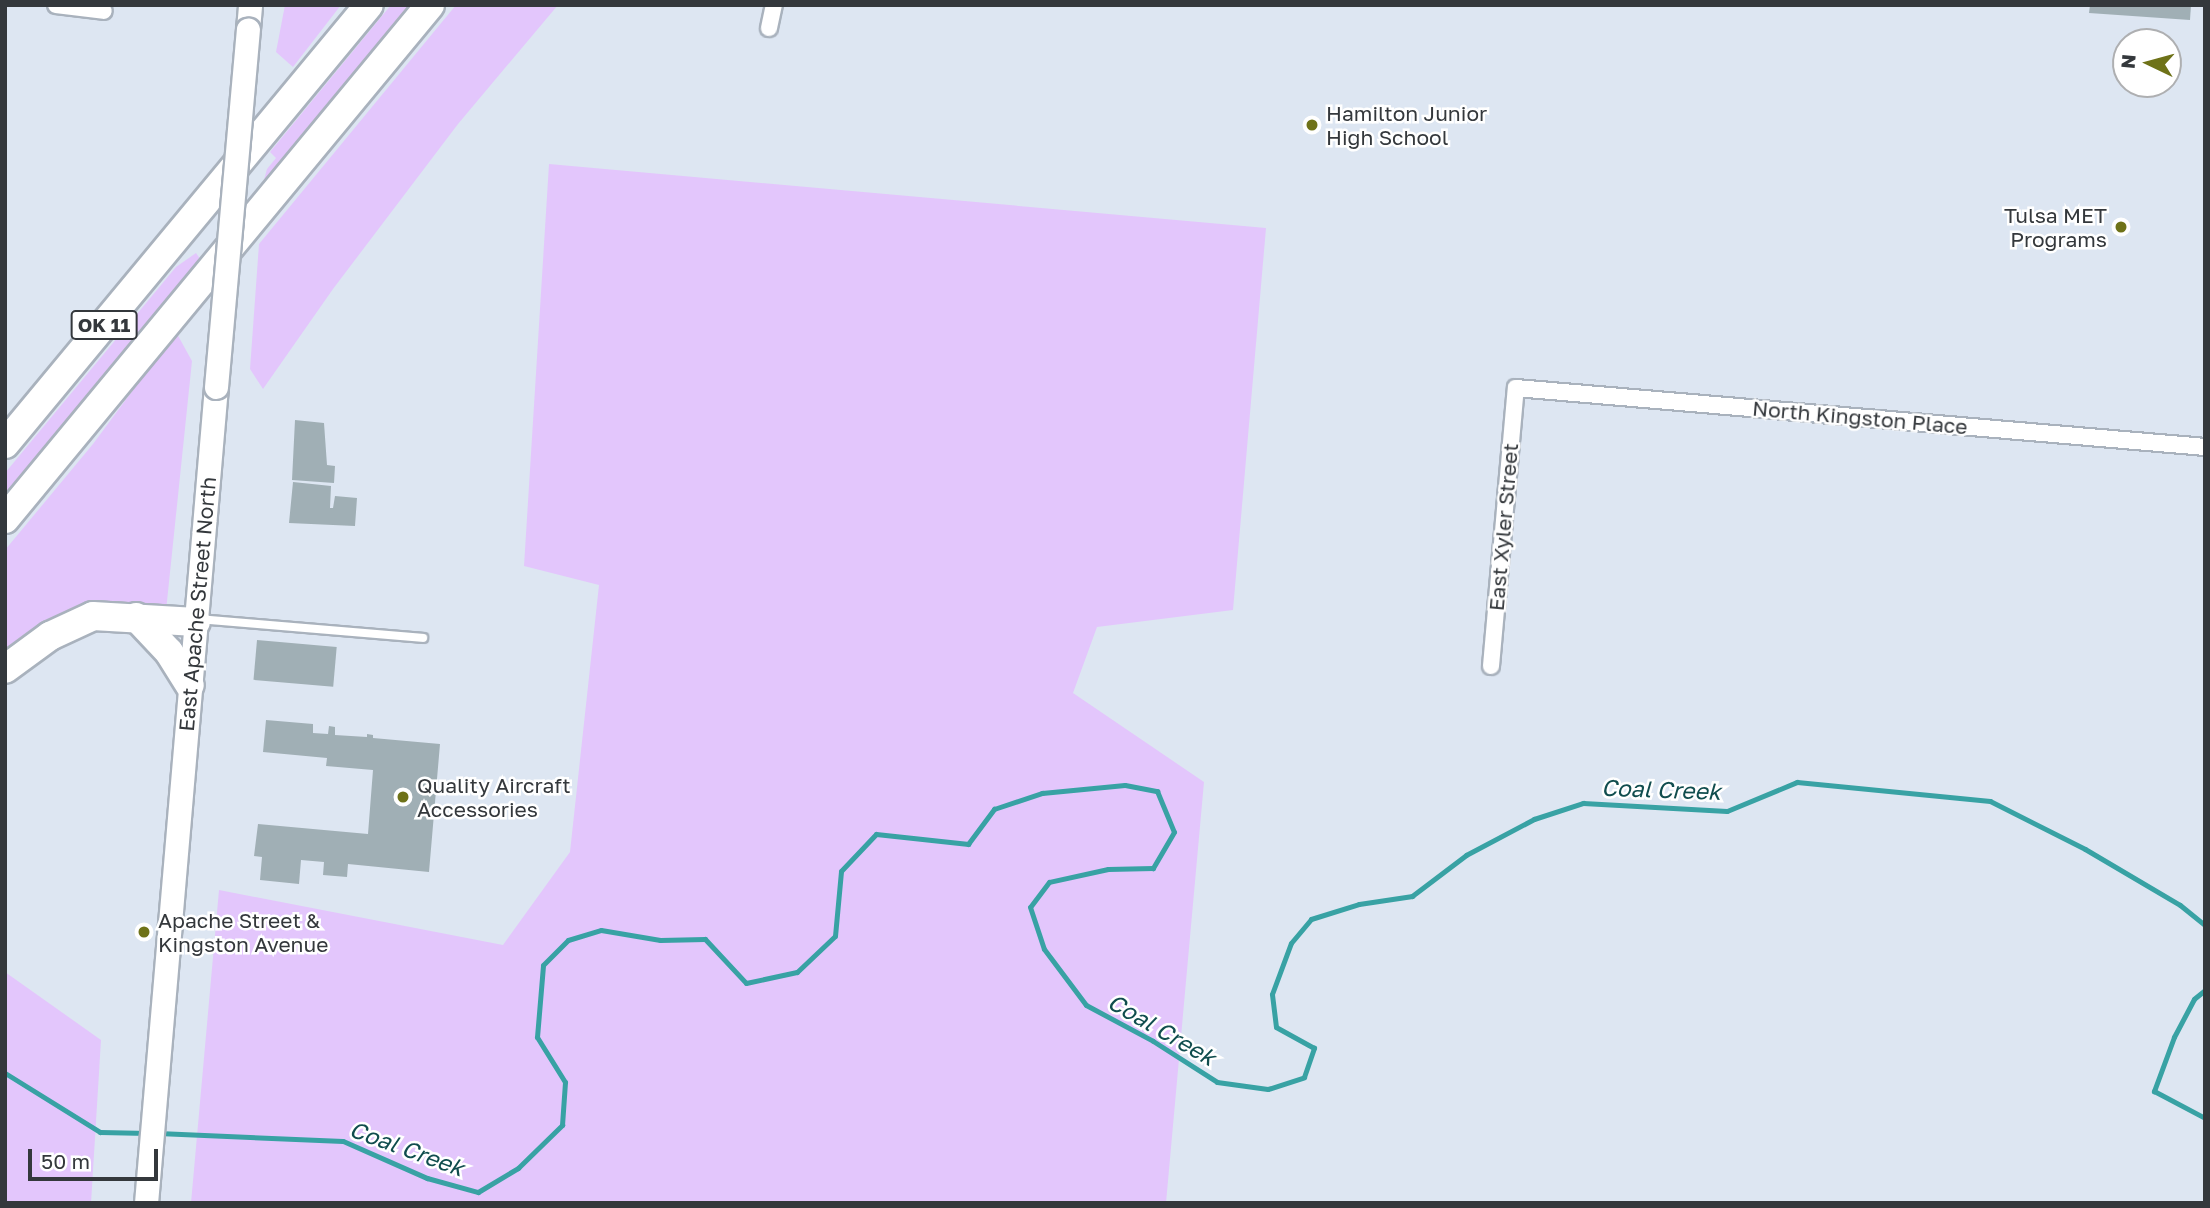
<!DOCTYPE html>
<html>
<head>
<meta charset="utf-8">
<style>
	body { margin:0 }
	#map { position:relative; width:2210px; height:1208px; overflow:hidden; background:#dde6f2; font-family:"Golos Text",sans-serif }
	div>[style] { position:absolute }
	.green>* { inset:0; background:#e3c6fc }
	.stream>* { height:5px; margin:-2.5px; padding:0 2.5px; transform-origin:2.5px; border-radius:2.5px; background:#38a2a4 }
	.building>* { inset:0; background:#a0afb5; transform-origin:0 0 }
	.roads { filter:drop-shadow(2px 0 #a9b2bd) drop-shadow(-2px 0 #a9b2bd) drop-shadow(0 2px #a9b2bd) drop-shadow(0 -2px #a9b2bd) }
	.service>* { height:8px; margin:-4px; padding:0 4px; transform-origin:4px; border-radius:4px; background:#fff }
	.minor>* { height:16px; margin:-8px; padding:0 8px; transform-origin:8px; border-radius:8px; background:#fff }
	.secondary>* { height:23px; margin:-11.5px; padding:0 11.5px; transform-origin:11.5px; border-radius:11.5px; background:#fff }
	.motorway>* { height:28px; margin:-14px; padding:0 14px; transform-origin:14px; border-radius:14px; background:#fff }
	.bridges { filter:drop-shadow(2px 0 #a9b2bd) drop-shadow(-2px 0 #a9b2bd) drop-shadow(0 2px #a9b2bd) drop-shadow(0 -2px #a9b2bd) }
	.secondary-bridge>* { height:23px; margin:-11.5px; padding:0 11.5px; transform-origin:11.5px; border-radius:11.5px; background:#fff }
	.dots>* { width:19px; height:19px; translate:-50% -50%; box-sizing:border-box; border:4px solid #fff; border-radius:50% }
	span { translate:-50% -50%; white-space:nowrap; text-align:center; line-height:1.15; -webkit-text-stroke:5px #fff; paint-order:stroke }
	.shield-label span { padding:2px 5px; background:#fff; border:2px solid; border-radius:5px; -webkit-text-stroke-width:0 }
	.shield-label { font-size:19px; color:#34383c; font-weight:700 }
	.poi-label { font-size:21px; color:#34383c }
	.left { translate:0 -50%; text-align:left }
	.right { translate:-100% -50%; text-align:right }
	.street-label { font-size:21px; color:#34383c }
	.water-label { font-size:23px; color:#104d4e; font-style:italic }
	.frame { position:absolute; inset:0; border:7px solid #34383c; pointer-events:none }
	.north { position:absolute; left:2112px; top:28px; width:70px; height:70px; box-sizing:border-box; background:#fff; border:2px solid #aeafb1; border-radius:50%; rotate:275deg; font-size:19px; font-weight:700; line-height:28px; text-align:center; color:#34383c }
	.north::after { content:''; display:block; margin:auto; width:24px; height:32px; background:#6e7218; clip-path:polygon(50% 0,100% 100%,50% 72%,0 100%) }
	.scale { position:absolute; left:28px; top:1149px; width:130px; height:32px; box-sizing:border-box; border:4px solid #34383c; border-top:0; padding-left:9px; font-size:21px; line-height:24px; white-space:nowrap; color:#34383c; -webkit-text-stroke:5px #fff; paint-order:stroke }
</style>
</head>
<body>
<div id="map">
	<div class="green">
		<div style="clip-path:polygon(285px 5px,341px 5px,293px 67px,276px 52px)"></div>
		<div style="clip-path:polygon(391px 5px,415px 5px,262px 187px,267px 169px,276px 158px,270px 152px)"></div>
		<div style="clip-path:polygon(456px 5px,558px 5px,458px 124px,333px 289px,263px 389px,250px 369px,259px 244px)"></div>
		<div style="clip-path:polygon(549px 164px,1266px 228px,1233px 610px,1097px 627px,1073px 693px,1204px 782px,1166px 1203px,191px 1203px,219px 890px,503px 945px,570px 852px,599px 585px,524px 566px)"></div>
		<div style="clip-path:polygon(196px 253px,203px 263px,5px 501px,5px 473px,176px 267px)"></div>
		<div style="clip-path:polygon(176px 332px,192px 361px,166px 611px,105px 603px,73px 609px,5px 656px,5px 550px,93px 444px)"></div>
		<div style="clip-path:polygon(5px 972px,101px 1040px,91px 1203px,5px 1203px)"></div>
	</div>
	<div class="stream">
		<div style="left:2205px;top:990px;width:14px;rotate:141deg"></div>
		<div style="left:2194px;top:999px;width:43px;rotate:117.8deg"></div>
		<div style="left:2174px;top:1037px;width:58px;rotate:110.3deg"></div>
		<div style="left:2154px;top:1091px;width:58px;rotate:27.9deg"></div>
		<div style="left:5px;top:1073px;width:112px;rotate:31.8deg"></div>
		<div style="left:100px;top:1132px;width:48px;rotate:1.2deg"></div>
		<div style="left:158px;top:1133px;width:185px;rotate:2.5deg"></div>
		<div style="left:343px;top:1141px;width:92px;rotate:23.8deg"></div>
		<div style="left:427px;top:1178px;width:53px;rotate:15.4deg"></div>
		<div style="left:478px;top:1192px;width:47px;rotate:-31deg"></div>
		<div style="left:518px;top:1168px;width:62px;rotate:-44.3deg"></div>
		<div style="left:562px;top:1125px;width:43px;rotate:-86deg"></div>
		<div style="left:565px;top:1082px;width:53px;rotate:-121.9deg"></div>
		<div style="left:537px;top:1037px;width:72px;rotate:-85.2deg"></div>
		<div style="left:543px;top:965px;width:35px;rotate:-45deg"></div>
		<div style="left:568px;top:940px;width:34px;rotate:-17deg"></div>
		<div style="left:601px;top:930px;width:60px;rotate:9.6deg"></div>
		<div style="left:660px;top:940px;width:45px;rotate:-1.3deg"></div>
		<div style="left:705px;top:939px;width:60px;rotate:47deg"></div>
		<div style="left:746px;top:983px;width:52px;rotate:-12.2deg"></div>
		<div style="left:797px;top:972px;width:52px;rotate:-43.5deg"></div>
		<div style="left:835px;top:936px;width:65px;rotate:-84.7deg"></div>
		<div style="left:841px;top:871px;width:51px;rotate:-46.6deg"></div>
		<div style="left:876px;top:834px;width:93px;rotate:6.2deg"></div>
		<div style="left:968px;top:844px;width:44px;rotate:-53.4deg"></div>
		<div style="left:994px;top:809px;width:51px;rotate:-18.4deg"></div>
		<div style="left:1042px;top:793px;width:83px;rotate:-5.5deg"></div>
		<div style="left:1125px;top:785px;width:33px;rotate:11deg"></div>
		<div style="left:1157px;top:791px;width:44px;rotate:67.5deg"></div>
		<div style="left:1174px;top:832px;width:42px;rotate:120.3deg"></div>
		<div style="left:1153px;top:868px;width:45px;rotate:178.7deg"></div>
		<div style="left:1108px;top:869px;width:60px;rotate:167.6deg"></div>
		<div style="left:1049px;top:882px;width:31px;rotate:127deg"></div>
		<div style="left:1030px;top:907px;width:44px;rotate:71.6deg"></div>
		<div style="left:1044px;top:949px;width:70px;rotate:53.1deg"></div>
		<div style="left:1086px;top:1005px;width:76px;rotate:28.2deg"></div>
		<div style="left:1153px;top:1041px;width:76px;rotate:32.6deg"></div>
		<div style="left:1217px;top:1082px;width:51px;rotate:7.8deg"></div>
		<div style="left:1268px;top:1089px;width:38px;rotate:-18deg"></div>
		<div style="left:1304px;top:1077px;width:31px;rotate:-71deg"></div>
		<div style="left:1314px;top:1048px;width:43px;rotate:-151.1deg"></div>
		<div style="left:1276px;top:1027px;width:33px;rotate:-97deg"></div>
		<div style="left:1272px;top:994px;width:54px;rotate:-69.6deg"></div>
		<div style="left:1291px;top:943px;width:31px;rotate:-50deg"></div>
		<div style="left:1311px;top:919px;width:50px;rotate:-17.4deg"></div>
		<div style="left:1359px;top:904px;width:54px;rotate:-8.6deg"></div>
		<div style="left:1412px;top:896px;width:68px;rotate:-37.2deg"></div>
		<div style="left:1466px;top:855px;width:77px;rotate:-27.9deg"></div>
		<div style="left:1534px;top:819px;width:52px;rotate:-18.1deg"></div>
		<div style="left:1583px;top:803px;width:144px;rotate:3.2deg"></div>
		<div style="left:1727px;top:811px;width:76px;rotate:-22.5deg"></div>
		<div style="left:1797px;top:782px;width:194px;rotate:5.6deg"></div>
		<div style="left:1990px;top:801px;width:106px;rotate:26.8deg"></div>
		<div style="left:2085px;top:849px;width:110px;rotate:30.5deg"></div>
		<div style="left:2180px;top:905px;width:32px;rotate:39deg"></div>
	</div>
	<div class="building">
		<div style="clip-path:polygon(2090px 5px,2191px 5px,2190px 20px,2089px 13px)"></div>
		<div style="clip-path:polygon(295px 420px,324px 423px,327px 465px,335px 466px,334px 483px,292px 480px)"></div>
		<div style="clip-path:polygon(293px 482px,331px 486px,330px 508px,333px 508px,335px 496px,357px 498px,355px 526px,289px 523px)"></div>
		<div style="left:257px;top:640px;width:80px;height:40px;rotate:5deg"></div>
		<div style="clip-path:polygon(266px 720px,313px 724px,313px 733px,328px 734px,329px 726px,335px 727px,335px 735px,367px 737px,367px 734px,373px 735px,373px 738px,440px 744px,429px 872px,348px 864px,347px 877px,323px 875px,324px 862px,301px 860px,299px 884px,260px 880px,262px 857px,254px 856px,258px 824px,368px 834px,373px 770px,326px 766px,327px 758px,263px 752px)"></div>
	</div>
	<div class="roads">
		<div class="service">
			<div style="left:199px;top:619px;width:225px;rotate:4.8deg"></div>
		</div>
		<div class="minor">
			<div style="left:56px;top:5px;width:48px;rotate:7.1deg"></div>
			<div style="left:769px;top:28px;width:24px;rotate:-78deg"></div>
			<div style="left:1491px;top:666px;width:279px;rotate:-84.9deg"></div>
			<div style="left:1516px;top:388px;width:692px;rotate:4.89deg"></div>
		</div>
		<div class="secondary">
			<div style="left:248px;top:29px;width:24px;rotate:-85deg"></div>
			<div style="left:146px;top:1203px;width:819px;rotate:-85.1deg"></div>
		</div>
		<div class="motorway">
			<div style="left:5px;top:444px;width:570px;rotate:-50.34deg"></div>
			<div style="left:5px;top:519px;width:667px;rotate:-50.41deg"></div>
			<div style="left:136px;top:617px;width:48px;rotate:46.7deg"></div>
			<div style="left:169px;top:652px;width:39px;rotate:58deg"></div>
			<div style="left:5px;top:669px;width:56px;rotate:-36.3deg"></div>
			<div style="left:50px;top:636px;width:47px;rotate:-24.9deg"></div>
			<div style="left:93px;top:616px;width:103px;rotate:3.3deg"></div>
		</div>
	</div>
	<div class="bridges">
		<div class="secondary-bridge">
			<div style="left:216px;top:387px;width:359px;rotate:-84.9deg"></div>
		</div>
	</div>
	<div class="dots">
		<div style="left:1312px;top:125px;background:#6e7218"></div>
		<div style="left:2121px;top:227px;background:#6e7218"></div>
		<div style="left:403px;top:797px;background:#6e7218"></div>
		<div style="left:144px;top:932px;background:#6e7218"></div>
	</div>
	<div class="shield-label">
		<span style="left:104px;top:325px">OK 11</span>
	</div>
	<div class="poi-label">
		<span class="left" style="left:1326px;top:125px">Hamilton Junior<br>High School</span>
		<span class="right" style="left:2107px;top:227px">Tulsa MET<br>Programs</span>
		<span class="left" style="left:417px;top:797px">Quality Aircraft<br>Accessories</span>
		<span class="left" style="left:158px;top:932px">Apache Street &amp;<br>Kingston Avenue</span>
	</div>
	<div class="street-label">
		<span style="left:1860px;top:417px;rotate:5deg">North Kingston Place</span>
		<span style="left:1503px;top:527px;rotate:-85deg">East Xyler Street</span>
		<span style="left:197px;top:604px;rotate:-85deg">East Apache Street North</span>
	</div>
	<div class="water-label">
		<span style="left:1661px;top:789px;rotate:2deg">Coal Creek</span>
		<span style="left:1162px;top:1029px;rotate:30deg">Coal Creek</span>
		<span style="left:407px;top:1148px;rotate:20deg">Coal Creek</span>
	</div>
	<div class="frame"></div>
	<div class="north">N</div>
	<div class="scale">50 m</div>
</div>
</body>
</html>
